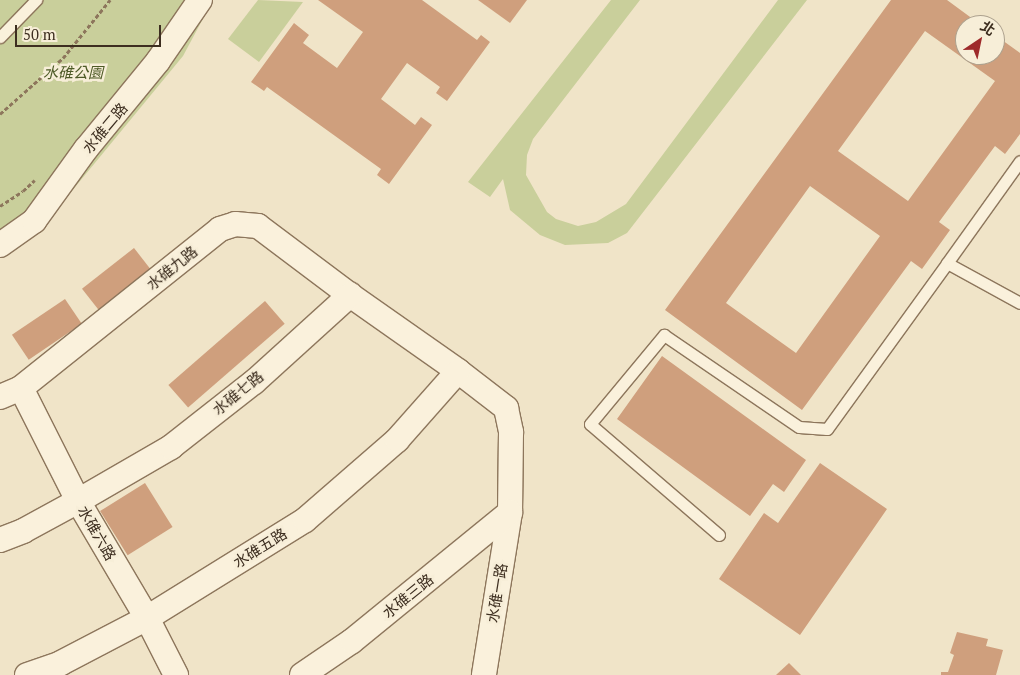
<!DOCTYPE html>
<html>
<head>
<meta charset="utf-8">
<style>
	body { margin:0 }
	#map { position:relative; width:1020px; height:675px; overflow:hidden; background:#f0e4c8; font-family:"PT Serif","Noto Sans TC",serif }
	div>[style] { position:absolute }
	.green>* { inset:0; background:#c9cf9b }
	.building>* { inset:0; background:#cf9f7d; transform-origin:0 0 }
	.path>* { height:3px; margin-top:-1.5px; transform-origin:0; background:repeating-linear-gradient(90deg,#8d765c 0 4px,transparent 0 6.5px) }
	.roads { filter:drop-shadow(1px 0 #8d765c) drop-shadow(-1px 0 #8d765c) drop-shadow(0 1px #8d765c) drop-shadow(0 -1px #8d765c) }
	.lane>* { height:11px; margin:-5.5px; padding:0 5.5px; transform-origin:5.5px; border-radius:5.5px; background:#faf1dc }
	.street>* { height:24px; margin:-12px; padding:0 12px; transform-origin:12px; border-radius:12px; background:#faf1dc }
	span { translate:-50% -50%; white-space:nowrap; text-align:center; line-height:1.15; -webkit-text-stroke:5px #f7eed8; paint-order:stroke }
	.park-label { font-size:15px; color:#4d5a26; font-style:italic }
	.street-label { font-size:15px; color:#3d2e20 }
	.north { position:absolute; left:955px; top:15px; width:50px; height:50px; box-sizing:border-box; background:#f7eed8; border:1px solid #ada18e; border-radius:50%; rotate:34deg; font-size:14px; font-weight:700; line-height:20px; text-align:center; color:#3d2e20 }
	.north::after { content:''; display:block; margin:auto; width:18px; height:22px; background:#9e2a2b; clip-path:polygon(50% 0,100% 100%,50% 72%,0 100%) }
	.scale { position:absolute; left:15px; top:25px; width:146px; height:22px; box-sizing:border-box; border:2px solid #3d2e20; border-top:0; padding-left:6px; font-size:15px; line-height:18px; white-space:nowrap; color:#3d2e20; -webkit-text-stroke:4px #f7eed8; paint-order:stroke }
</style>
</head>
<body>
<div id="map">
	<div class="green">
		<div style="clip-path:polygon(0 0,213px 0,183px 56px,57px 209px,0 253px)"></div>
		<div style="clip-path:polygon(258px 0,303px 2px,259px 62px,228px 39px)"></div>
		<div style="clip-path:polygon(611px 0,640px 0,533px 139px,527px 155px,526px 175px,547px 212px,556px 219px,578px 226px,596px 222px,626px 204px,778px 0,807px 0,627px 233px,608px 243px,565px 245px,540px 235px,510px 210px,503px 179px,490px 197px,468px 182px)"></div>
	</div>
	<div class="building">
		<div style="clip-path:polygon(318px 0,422px 0,477px 40px,481px 35px,490px 42px,447px 101px,436px 93px,440px 87px,407px 63px,381px 99px,415px 125px,421px 117px,432px 125px,389px 184px,377px 175px,381px 169px,267px 87px,264px 91px,251px 82px,294px 23px,309px 35px,303px 43px,337px 68px,363px 32px)"></div>
		<div style="clip-path:polygon(478px 0,527px 0,510px 23px)"></div>
		<div style="clip-path:polygon(evenodd,891px 0,947px 0,981px 25px,965px 25px,965px 55px,995px 55px,995px 35px,1020px 53px,1020px 134px,1005px 154px,995px 146px,939px 222px,950px 230px,922px 269px,911px 261px,802px 410px,665px 310px,891px 0,925px 31px,995px 81px,908px 201px,838px 151px,925px 31px,891px 0,810px 186px,880px 236px,796px 353px,726px 303px,810px 186px)"></div>
		<div style="left:134px;top:248px;width:31px;height:66px;rotate:52deg"></div>
		<div style="left:65px;top:299px;width:30px;height:64px;rotate:56deg"></div>
		<div style="left:265px;top:301px;width:30px;height:128px;rotate:49deg"></div>
		<div style="clip-path:polygon(662px 356px,806px 460px,784px 492px,773px 484px,750px 516px,617px 419px)"></div>
		<div style="clip-path:polygon(820px 463px,887px 509px,800px 635px,719px 579px,764px 513px,778px 523px)"></div>
		<div style="left:145px;top:483px;width:52px;height:53px;rotate:58deg"></div>
		<div style="clip-path:polygon(957px 632px,988px 639px,986px 646px,1003px 650px,996px 675px,941px 675px,941px 672px,948px 672px,954px 655px,950px 653px)"></div>
		<div style="clip-path:polygon(789px 663px,801px 675px,776px 675px)"></div>
	</div>
	<div class="path">
		<div style="left:0;top:114px;width:84px;rotate:-41.6deg"></div>
		<div style="left:63px;top:58px;width:75px;rotate:-51deg"></div>
		<div style="left:0;top:206px;width:27px;rotate:-33deg"></div>
		<div style="left:23px;top:191px;width:16px;rotate:-43deg"></div>
	</div>
	<div class="roads">
		<div class="lane">
			<div style="left:0;top:37px;width:52px;rotate:-45.8deg"></div>
			<div style="left:947px;top:263px;width:125px;rotate:-54.4deg"></div>
			<div style="left:719px;top:535px;width:170px;rotate:-139.3deg"></div>
			<div style="left:590px;top:424px;width:116px;rotate:-50.3deg"></div>
			<div style="left:664px;top:335px;width:163px;rotate:34.3deg"></div>
			<div style="left:799px;top:427px;width:28px;rotate:4deg"></div>
			<div style="left:827px;top:429px;width:205px;rotate:-54.1deg"></div>
			<div style="left:947px;top:263px;width:83px;rotate:28.7deg"></div>
		</div>
		<div class="street">
			<div style="left:0;top:245px;width:42px;rotate:-35.2deg"></div>
			<div style="left:34px;top:221px;width:89px;rotate:-54.2deg"></div>
			<div style="left:86px;top:149px;width:114px;rotate:-50.7deg"></div>
			<div style="left:158px;top:61px;width:74px;rotate:-55.5deg"></div>
			<div style="left:21px;top:388px;width:127px;rotate:63.2deg"></div>
			<div style="left:78px;top:501px;width:136px;rotate:59.5deg"></div>
			<div style="left:147px;top:618px;width:64px;rotate:63deg"></div>
			<div style="left:0;top:397px;width:23px;rotate:-23deg"></div>
			<div style="left:21px;top:388px;width:255px;rotate:-38.6deg"></div>
			<div style="left:220px;top:229px;width:16px;rotate:-18deg"></div>
			<div style="left:235px;top:224px;width:23px;rotate:5deg"></div>
			<div style="left:258px;top:226px;width:115px;rotate:36.9deg"></div>
			<div style="left:350px;top:295px;width:132px;rotate:35.1deg"></div>
			<div style="left:458px;top:371px;width:61px;rotate:37.6deg"></div>
			<div style="left:506px;top:408px;width:25px;rotate:78deg"></div>
			<div style="left:511px;top:432px;width:80px;rotate:90.7deg"></div>
			<div style="left:510px;top:512px;width:165px;rotate:99.1deg"></div>
			<div style="left:0;top:540px;width:25px;rotate:-21deg"></div>
			<div style="left:23px;top:531px;width:63px;rotate:-28.6deg"></div>
			<div style="left:78px;top:501px;width:108px;rotate:-30.1deg"></div>
			<div style="left:171px;top:447px;width:105px;rotate:-38.1deg"></div>
			<div style="left:254px;top:382px;width:130px;rotate:-42.2deg"></div>
			<div style="left:27px;top:675px;width:36px;rotate:-19deg"></div>
			<div style="left:61px;top:663px;width:97px;rotate:-27.6deg"></div>
			<div style="left:147px;top:618px;width:186px;rotate:-31.8deg"></div>
			<div style="left:305px;top:520px;width:122px;rotate:-41deg"></div>
			<div style="left:397px;top:440px;width:92px;rotate:-48.5deg"></div>
			<div style="left:302px;top:675px;width:60px;rotate:-34.2deg"></div>
			<div style="left:352px;top:641px;width:204px;rotate:-39.2deg"></div>
		</div>
	</div>
	<div class="park-label">
		<span style="left:73px;top:73px">水碓公園</span>
	</div>
	<div class="street-label">
		<span style="left:105px;top:128px;rotate:-50deg">水碓二路</span>
		<span style="left:172px;top:268px;rotate:-39deg">水碓九路</span>
		<span style="left:238px;top:393px;rotate:-39deg">水碓七路</span>
		<span style="left:97px;top:533px;rotate:60deg">水碓六路</span>
		<span style="left:260px;top:548px;rotate:-32deg">水碓五路</span>
		<span style="left:497px;top:593px;rotate:-81deg">水碓一路</span>
		<span style="left:408px;top:596px;rotate:-39deg">水碓三路</span>
	</div>
	<div class="north">北</div>
	<div class="scale">50 m</div>
</div>
</body>
</html>
